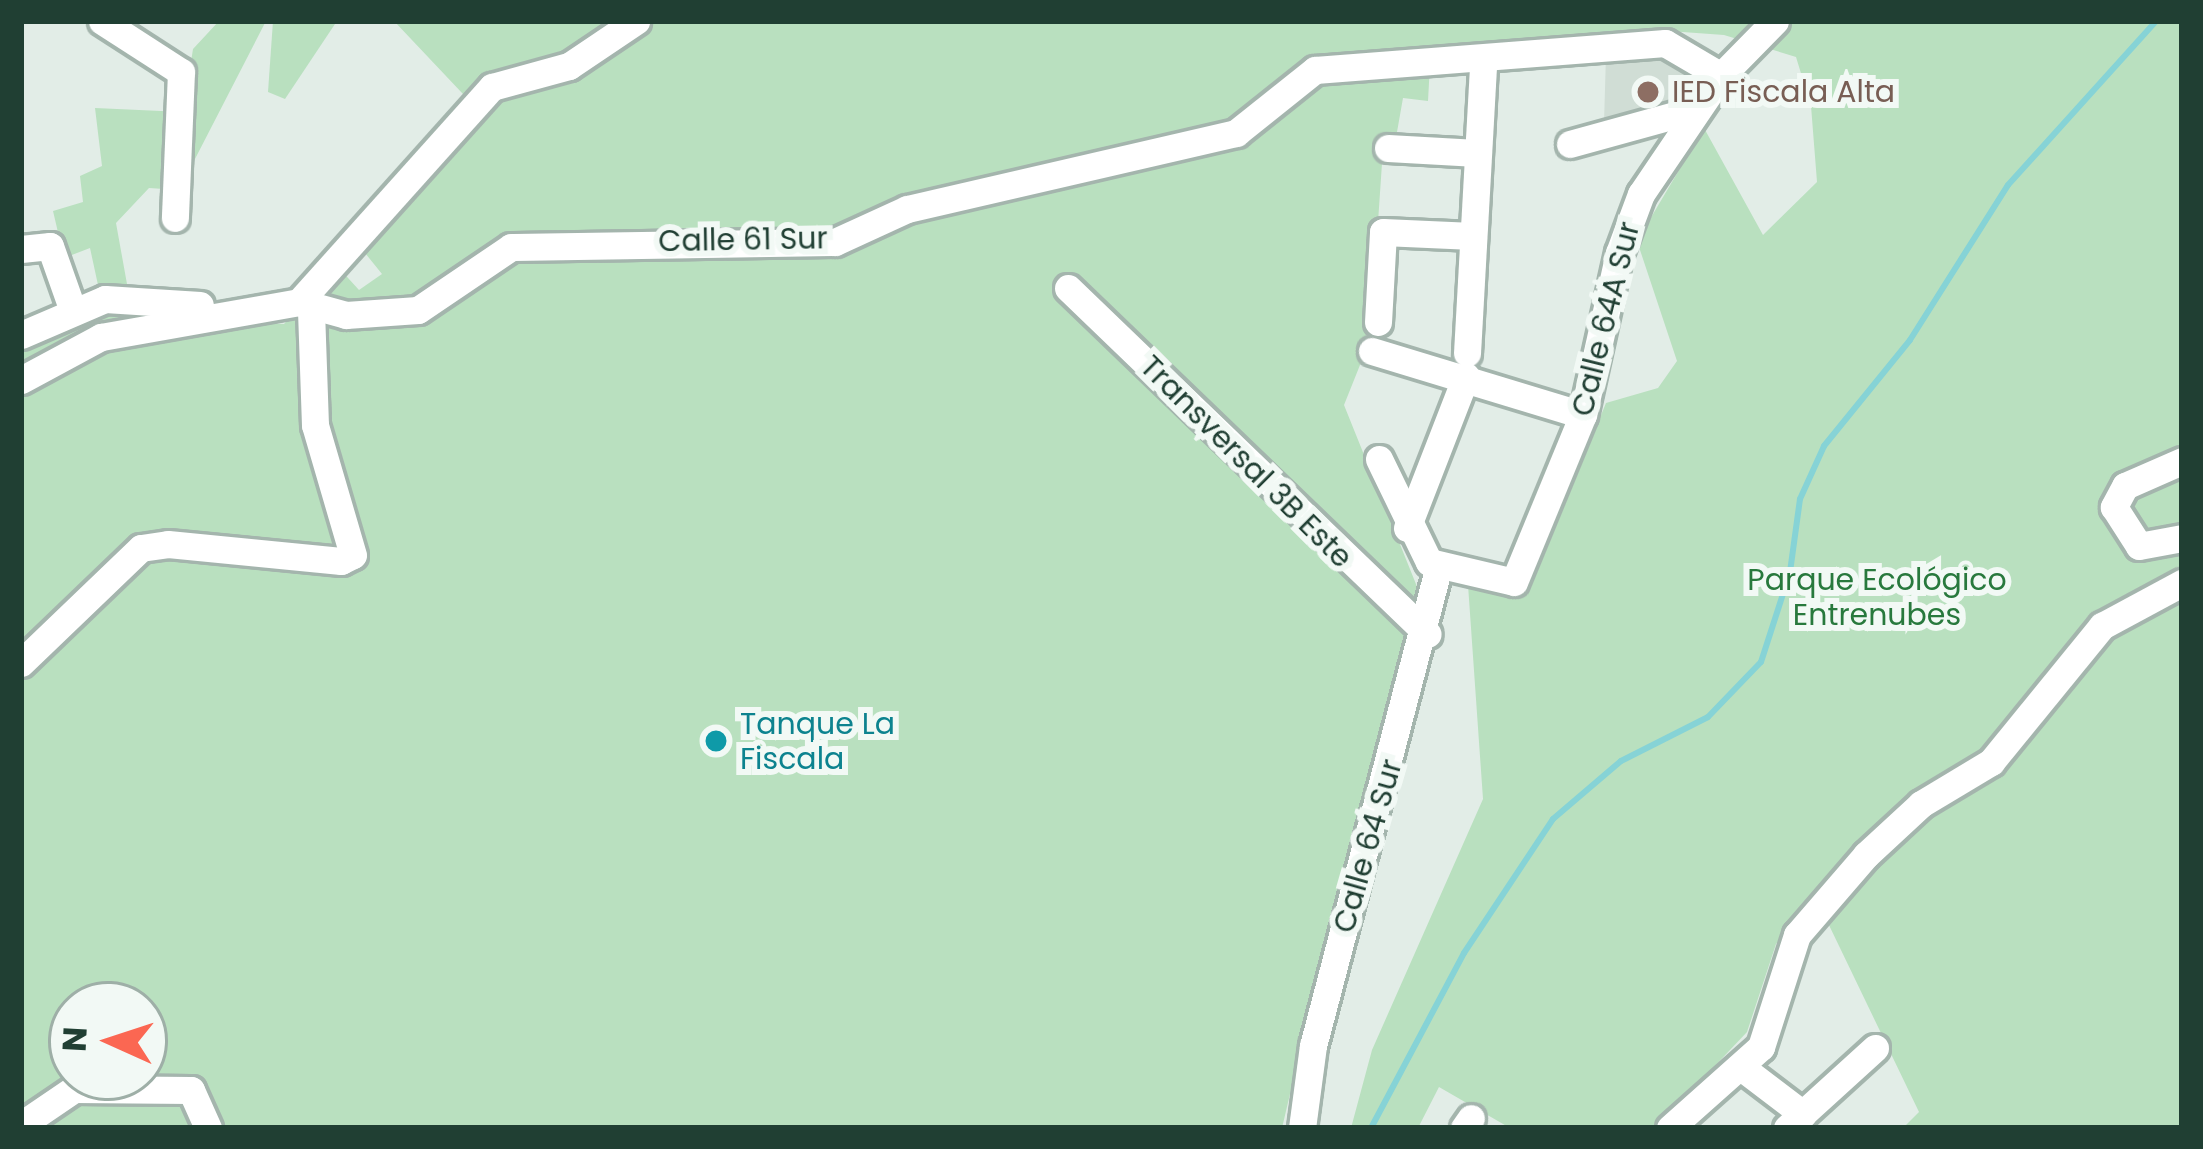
<!DOCTYPE html>
<html>
<head>
<meta charset="utf-8">
<style>
	body { margin:0 }
	#map { position:relative; width:2203px; height:1149px; overflow:hidden; background:#e2ede7; font-family:Poppins,sans-serif }
	div>[style] { position:absolute }
	.built>* { inset:0; background:#d0ddd5 }
	.green>* { inset:0; background:#b9e0bf }
	.stream>* { height:6px; margin:-3px; padding:0 3px; transform-origin:3px; border-radius:3px; background:#86d3d6 }
	.roads { filter:drop-shadow(3px 0 #a4b5ad) drop-shadow(-3px 0 #a4b5ad) drop-shadow(0 3px #a4b5ad) drop-shadow(0 -3px #a4b5ad) }
	.minor>* { height:27px; margin:-13.5px; padding:0 13.5px; transform-origin:13.5px; border-radius:13.5px; background:#fff }
	.dots>* { width:33px; height:33px; translate:-50% -50%; box-sizing:border-box; border:6px solid #f2f9f5; border-radius:50% }
	span { translate:-50% -50%; white-space:nowrap; text-align:center; line-height:1.15; -webkit-text-stroke:12px #f2f9f5; paint-order:stroke }
	.education-label { font-size:30px; color:#785e54 }
	.left { translate:0 -50%; text-align:left }
	.street-label { font-size:30px; color:#203f33 }
	.park-label { font-size:30px; color:#28793d }
	.culture-label { font-size:30px; color:#0d838f }
	.frame { position:absolute; inset:0; border:24px solid #203f33; pointer-events:none }
	.north { position:absolute; left:48px; top:981px; width:120px; height:120px; box-sizing:border-box; background:#f2f9f5; border:3px solid #9eafa7; border-radius:50%; rotate:273deg; font-size:33px; font-weight:700; line-height:48px; text-align:center; color:#203f33 }
	.north::after { content:''; display:block; margin:auto; width:42px; height:54px; background:#fb6752; clip-path:polygon(50% 0,100% 100%,50% 72%,0 100%) }
</style>
</head>
<body>
<div id="map">
	<div class="built">
		<div style="clip-path:polygon(1606px 55px,1657px 56px,1703px 76px,1678px 108px,1604px 123px)"></div>
	</div>
	<div class="green">
		<div style="clip-path:polygon(219px 21px,266px 21px,179px 190px,149px 188px,116px 223px,127px 284px,98px 285px,90px 248px,64px 258px,53px 211px,83px 202px,80px 176px,102px 166px,95px 108px,183px 112px,193px 49px)"></div>
		<div style="clip-path:polygon(273px 21px,337px 21px,285px 99px,268px 92px)"></div>
		<div style="clip-path:polygon(evenodd,394px 21px,2182px 21px,2182px 1128px,1903px 1128px,1919px 1112px,1814px 894px,1776px 944px,1747px 1032px,1656px 1128px,1510px 1128px,1439px 1087px,1418px 1128px,1351px 1128px,1372px 1050px,1483px 799px,1468px 585px,1527px 595px,1606px 403px,1658px 388px,1677px 361px,1637px 241px,1704px 128px,1763px 235px,1817px 182px,1811px 106px,1796px 57px,1724px 35px,1641px 29px,1431px 46px,1428px 101px,1403px 98px,1397px 132px,1384px 134px,1370px 340px,1344px 405px,1422px 599px,1341px 877px,1282px 1128px,21px 1128px,21px 349px,82px 314px,284px 324px,338px 267px,359px 290px,382px 274px,361px 248px,480px 112px,394px 21px,72px 1005px,144px 1005px,144px 1077px,72px 1077px,72px 1005px)"></div>
	</div>
	<div class="stream">
		<div style="left:1371px;top:1128px;width:198px;rotate:-62deg"></div>
		<div style="left:1464px;top:953px;width:161px;rotate:-56.4deg"></div>
		<div style="left:1553px;top:819px;width:89px;rotate:-40.5deg"></div>
		<div style="left:1621px;top:761px;width:97px;rotate:-26.8deg"></div>
		<div style="left:1708px;top:717px;width:76px;rotate:-46.1deg"></div>
		<div style="left:1761px;top:662px;width:95px;rotate:-72.1deg"></div>
		<div style="left:1790px;top:572px;width:74px;rotate:-82.2deg"></div>
		<div style="left:1800px;top:499px;width:58px;rotate:-65.6deg"></div>
		<div style="left:1824px;top:446px;width:136px;rotate:-50.9deg"></div>
		<div style="left:1910px;top:340px;width:183px;rotate:-57.7deg"></div>
		<div style="left:2008px;top:185px;width:221px;rotate:-47.9deg"></div>
	</div>
	<div class="roads">
		<div class="minor">
			<div style="left:102px;top:21px;width:94px;rotate:32.8deg"></div>
			<div style="left:181px;top:72px;width:146px;rotate:92.4deg"></div>
			<div style="left:1570px;top:144px;width:131px;rotate:-15.5deg"></div>
			<div style="left:1388px;top:148px;width:89px;rotate:3.2deg"></div>
			<div style="left:21px;top:249px;width:29px;rotate:-6deg"></div>
			<div style="left:50px;top:246px;width:66px;rotate:70.5deg"></div>
			<div style="left:1068px;top:288px;width:499px;rotate:43.9deg"></div>
			<div style="left:299px;top:302px;width:49px;rotate:15.5deg"></div>
			<div style="left:346px;top:315px;width:72px;rotate:-4deg"></div>
			<div style="left:418px;top:310px;width:112px;rotate:-34.1deg"></div>
			<div style="left:511px;top:247px;width:324px;rotate:-0.9deg"></div>
			<div style="left:835px;top:242px;width:79px;rotate:-24.6deg"></div>
			<div style="left:907px;top:209px;width:338px;rotate:-13deg"></div>
			<div style="left:1236px;top:133px;width:101px;rotate:-38.6deg"></div>
			<div style="left:1315px;top:70px;width:351px;rotate:-4.4deg"></div>
			<div style="left:1665px;top:43px;width:65px;rotate:30.5deg"></div>
			<div style="left:1378px;top:322px;width:90px;rotate:-86.8deg"></div>
			<div style="left:1383px;top:232px;width:90px;rotate:2.5deg"></div>
			<div style="left:21px;top:335px;width:91px;rotate:-23.2deg"></div>
			<div style="left:105px;top:299px;width:95px;rotate:3.6deg"></div>
			<div style="left:1372px;top:351px;width:220px;rotate:16.9deg"></div>
			<div style="left:1467px;top:353px;width:290px;rotate:-86.8deg"></div>
			<div style="left:21px;top:380px;width:91px;rotate:-28.3deg"></div>
			<div style="left:101px;top:337px;width:201px;rotate:-10deg"></div>
			<div style="left:299px;top:302px;width:289px;rotate:-48.1deg"></div>
			<div style="left:492px;top:87px;width:80px;rotate:-15.3deg"></div>
			<div style="left:569px;top:66px;width:81px;rotate:-33.9deg"></div>
			<div style="left:1379px;top:459px;width:114px;rotate:64.1deg"></div>
			<div style="left:1429px;top:562px;width:87px;rotate:13.2deg"></div>
			<div style="left:1514px;top:582px;width:181px;rotate:-67.6deg"></div>
			<div style="left:1583px;top:415px;width:166px;rotate:-77.5deg"></div>
			<div style="left:1619px;top:253px;width:63px;rotate:-69.6deg"></div>
			<div style="left:1641px;top:194px;width:143px;rotate:-55.9deg"></div>
			<div style="left:1721px;top:76px;width:77px;rotate:-45.5deg"></div>
			<div style="left:2182px;top:461px;width:62px;rotate:156.3deg"></div>
			<div style="left:2125px;top:486px;width:24px;rotate:118deg"></div>
			<div style="left:2114px;top:507px;width:46px;rotate:57.3deg"></div>
			<div style="left:2139px;top:546px;width:44px;rotate:-10.5deg"></div>
			<div style="left:1407px;top:528px;width:163px;rotate:-68.8deg"></div>
			<div style="left:21px;top:663px;width:166px;rotate:-43.8deg"></div>
			<div style="left:141px;top:548px;width:27px;rotate:-8deg"></div>
			<div style="left:168px;top:544px;width:174px;rotate:5.6deg"></div>
			<div style="left:341px;top:561px;width:13px;rotate:-27deg"></div>
			<div style="left:353px;top:555px;width:135px;rotate:-106.3deg"></div>
			<div style="left:315px;top:425px;width:114px;rotate:-92deg"></div>
			<div style="left:1741px;top:1067px;width:78px;rotate:37.2deg"></div>
			<div style="left:21px;top:1125px;width:64px;rotate:-34.2deg"></div>
			<div style="left:74px;top:1089px;width:117px;rotate:0.5deg"></div>
			<div style="left:191px;top:1090px;width:42px;rotate:65.9deg"></div>
			<div style="left:1302px;top:1128px;width:83px;rotate:-82.4deg"></div>
			<div style="left:1313px;top:1046px;width:496px;rotate:-75.3deg"></div>
			<div style="left:1464px;top:1128px;width:12px;rotate:-55deg"></div>
			<div style="left:1670px;top:1128px;width:122px;rotate:-41.7deg"></div>
			<div style="left:1761px;top:1047px;width:118px;rotate:-72.2deg"></div>
			<div style="left:1797px;top:935px;width:106px;rotate:-49.2deg"></div>
			<div style="left:1866px;top:855px;width:75px;rotate:-42.8deg"></div>
			<div style="left:1921px;top:804px;width:82px;rotate:-31deg"></div>
			<div style="left:1991px;top:762px;width:176px;rotate:-50.8deg"></div>
			<div style="left:2102px;top:626px;width:91px;rotate:-28.3deg"></div>
			<div style="left:1787px;top:1128px;width:119px;rotate:-42.3deg"></div>
		</div>
	</div>
	<div class="dots">
		<div style="left:1648px;top:92px;background:#8d6e63"></div>
		<div style="left:716px;top:741px;background:#0f9aa8"></div>
	</div>
	<div class="education-label">
		<span class="left" style="left:1672px;top:92px">IED Fiscala Alta</span>
	</div>
	<div class="street-label">
		<span style="left:743px;top:240px;rotate:-1deg">Calle 61 Sur</span>
		<span style="left:1606px;top:319px;rotate:-76deg">Calle 64A Sur</span>
		<span style="left:1246px;top:462px;rotate:45deg">Transversal 3B Este</span>
		<span style="left:1368px;top:846px;rotate:-74deg">Calle 64 Sur</span>
	</div>
	<div class="park-label">
		<span style="left:1877px;top:597px">Parque Ecológico<br>Entrenubes</span>
	</div>
	<div class="culture-label">
		<span class="left" style="left:740px;top:741px">Tanque La<br>Fiscala</span>
	</div>
	<div class="frame"></div>
	<div class="north">N</div>
</div>
</body>
</html>
